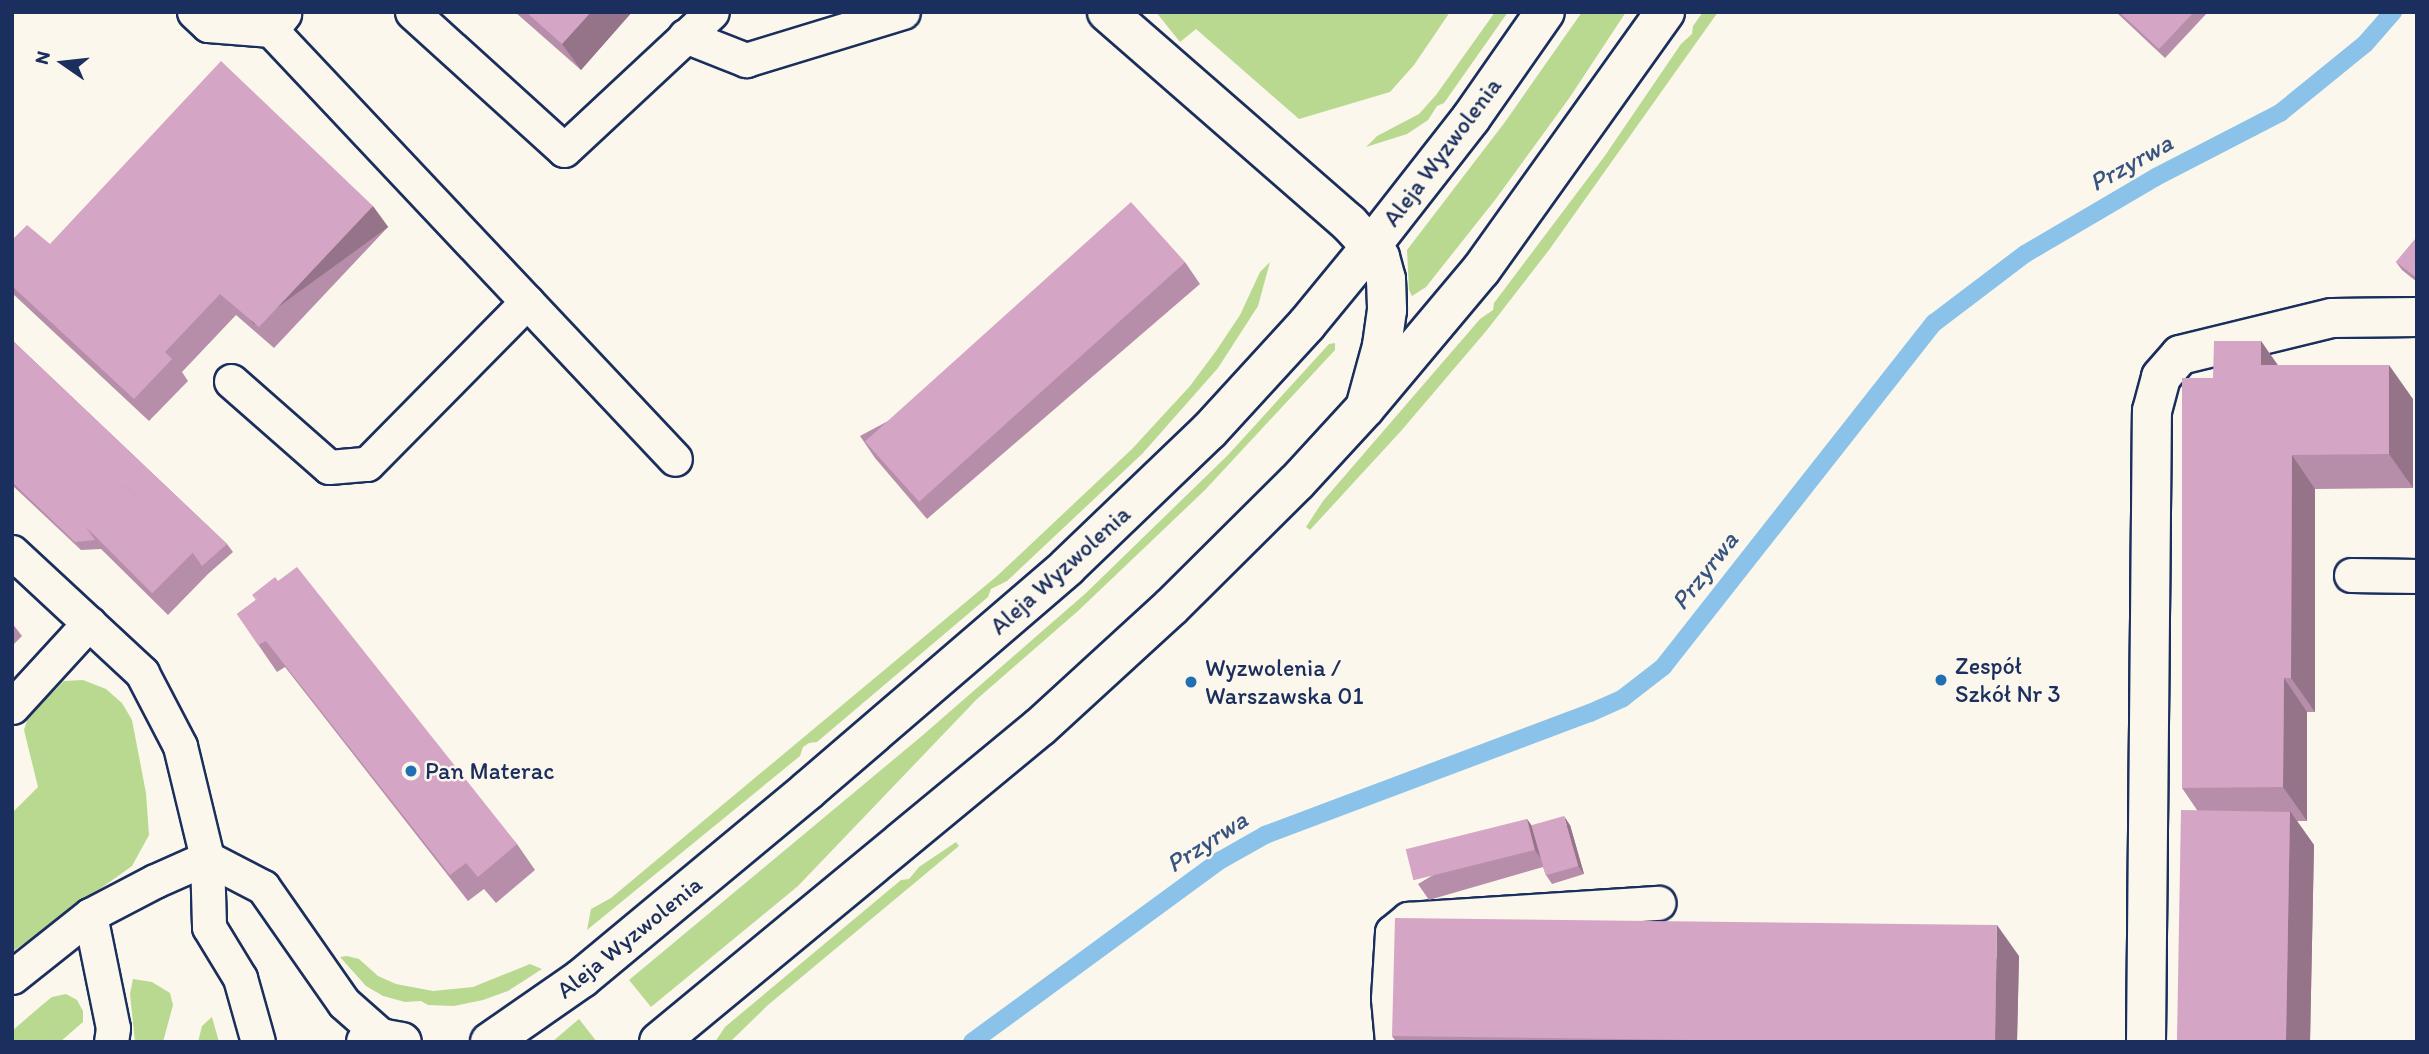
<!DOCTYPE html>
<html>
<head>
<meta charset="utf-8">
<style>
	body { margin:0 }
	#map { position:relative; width:2429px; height:1054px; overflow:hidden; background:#fbf7ec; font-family:Itim,sans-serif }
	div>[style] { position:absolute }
	.green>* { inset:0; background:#b9d991 }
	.stream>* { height:18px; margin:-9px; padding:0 9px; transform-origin:9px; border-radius:9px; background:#8ac2e9 }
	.roads { filter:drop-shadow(2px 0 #1b2f5e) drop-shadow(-2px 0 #1b2f5e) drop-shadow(0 2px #1b2f5e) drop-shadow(0 -2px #1b2f5e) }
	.lane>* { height:33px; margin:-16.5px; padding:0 16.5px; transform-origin:16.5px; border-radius:16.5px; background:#fbf7ec }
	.street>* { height:38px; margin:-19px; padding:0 19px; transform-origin:19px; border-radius:19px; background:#fbf7ec }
	.secondary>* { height:38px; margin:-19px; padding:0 19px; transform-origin:19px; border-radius:19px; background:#fbf7ec }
	.wall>* { inset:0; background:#b78ea9 }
	.shaded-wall>* { inset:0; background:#95748a; transform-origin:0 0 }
	.building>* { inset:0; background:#d5a5c5; transform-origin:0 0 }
	.dots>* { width:19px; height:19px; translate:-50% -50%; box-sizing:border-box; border:4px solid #fbf7ec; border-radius:50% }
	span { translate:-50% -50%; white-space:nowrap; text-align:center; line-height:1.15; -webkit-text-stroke:5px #fbf7ec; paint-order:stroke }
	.street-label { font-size:24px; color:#1b2f5e }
	.poi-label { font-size:24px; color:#1b2f5e }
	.left { translate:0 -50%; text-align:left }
	.water-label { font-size:26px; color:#375481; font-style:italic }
	.frame { position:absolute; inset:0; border:14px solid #1b2f5e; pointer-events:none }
	.north { position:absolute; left:28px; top:28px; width:70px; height:70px; -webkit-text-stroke:5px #fbf7ec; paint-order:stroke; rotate:284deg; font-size:19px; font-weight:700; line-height:28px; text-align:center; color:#1b2f5e }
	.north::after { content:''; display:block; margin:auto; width:24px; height:32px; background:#1b2f5e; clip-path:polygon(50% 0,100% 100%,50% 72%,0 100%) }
</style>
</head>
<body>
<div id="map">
	<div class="green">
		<div style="clip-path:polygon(1156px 12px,1450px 12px,1414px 65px,1390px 92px,1299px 119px,1196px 29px,1180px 42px)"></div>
		<div style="clip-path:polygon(1495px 12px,1508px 12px,1444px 103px,1437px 106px,1428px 120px,1407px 134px,1366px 147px,1377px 136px,1419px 114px,1436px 95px)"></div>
		<div style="clip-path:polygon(1582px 12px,1626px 12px,1570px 97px,1495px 200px,1426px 287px,1412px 296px,1409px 290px,1407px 250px,1505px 122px)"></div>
		<div style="clip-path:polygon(1703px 12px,1718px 12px,1549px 250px,1487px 330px,1401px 431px,1310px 530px,1306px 527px,1323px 501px,1480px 319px,1493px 310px,1494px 303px,1604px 157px,1681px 44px,1692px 34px,1693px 26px)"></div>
		<div style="clip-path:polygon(1270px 262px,1258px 306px,1218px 368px,1142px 454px,1007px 581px,991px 589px,988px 597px,817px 742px,809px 743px,803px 747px,800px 756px,587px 930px,591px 909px,611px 898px,997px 576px,1132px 449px,1190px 386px,1216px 351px,1240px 315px,1260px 272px)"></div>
		<div style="clip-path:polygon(1335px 343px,1335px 350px,1205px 490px,1078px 611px,977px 699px,798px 886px,651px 1007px,629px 980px,923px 735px,1086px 593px,1228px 455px,1329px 344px)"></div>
		<div style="clip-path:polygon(83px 680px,106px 689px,122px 703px,132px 720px,146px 793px,149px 835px,132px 866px,12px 952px,12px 813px,38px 787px,24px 730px,28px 717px,64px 681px)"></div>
		<div style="clip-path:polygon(956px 842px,959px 846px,768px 1005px,730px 1042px,715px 1042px,725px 1027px,901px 880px,909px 879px,919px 867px)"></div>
		<div style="clip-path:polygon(347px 956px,359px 959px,378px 976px,396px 984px,433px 991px,473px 987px,530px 964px,542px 969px,508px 991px,483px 1000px,454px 1006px,428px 1005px,421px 1001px,405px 1002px,383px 996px,366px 986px,340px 957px)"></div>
		<div style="clip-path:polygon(133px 979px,152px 982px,170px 993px,173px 1005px,163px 1042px,135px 1042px,130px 994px)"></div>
		<div style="clip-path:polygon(66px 994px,77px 1000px,83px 1011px,83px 1022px,60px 1042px,12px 1042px,12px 1031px,42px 1005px,52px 997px)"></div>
		<div style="clip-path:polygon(212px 1017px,219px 1042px,198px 1042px,202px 1026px)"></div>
		<div style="clip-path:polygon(579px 1019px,597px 1042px,552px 1042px)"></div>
	</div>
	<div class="stream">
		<div style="left:972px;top:1042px;width:308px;rotate:-36.2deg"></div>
		<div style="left:1221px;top:860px;width:51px;rotate:-29.6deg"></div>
		<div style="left:1265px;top:835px;width:347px;rotate:-20.6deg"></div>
		<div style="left:1590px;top:713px;width:36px;rotate:-24deg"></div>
		<div style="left:1623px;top:698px;width:51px;rotate:-37.8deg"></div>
		<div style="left:1663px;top:667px;width:438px;rotate:-51.8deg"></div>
		<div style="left:1934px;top:323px;width:114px;rotate:-37.2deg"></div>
		<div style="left:2025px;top:254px;width:152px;rotate:-30.4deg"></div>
		<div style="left:2156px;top:177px;width:140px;rotate:-27.3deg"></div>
		<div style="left:2280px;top:113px;width:109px;rotate:-39.1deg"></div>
		<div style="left:2365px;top:44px;width:43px;rotate:-48.8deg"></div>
	</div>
	<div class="roads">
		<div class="lane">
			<div style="left:194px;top:12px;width:19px;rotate:43deg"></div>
			<div style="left:208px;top:25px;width:63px;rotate:4.5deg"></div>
			<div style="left:271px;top:30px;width:21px;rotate:-51deg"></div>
			<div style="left:412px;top:12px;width:205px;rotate:42.2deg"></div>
			<div style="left:564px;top:150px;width:202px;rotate:-43deg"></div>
			<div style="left:271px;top:30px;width:589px;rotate:46.72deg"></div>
			<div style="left:685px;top:36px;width:66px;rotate:21.5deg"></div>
			<div style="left:746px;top:60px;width:164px;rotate:-17deg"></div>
			<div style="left:231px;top:381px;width:130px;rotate:41.3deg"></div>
			<div style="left:329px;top:467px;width:38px;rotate:-5deg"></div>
			<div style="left:367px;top:464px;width:228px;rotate:-45.4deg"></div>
			<div style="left:12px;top:552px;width:178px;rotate:42.9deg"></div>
			<div style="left:142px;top:673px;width:82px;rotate:62.5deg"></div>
			<div style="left:180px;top:746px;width:115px;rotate:76.4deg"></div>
			<div style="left:207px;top:858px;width:69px;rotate:88.3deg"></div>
			<div style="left:209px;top:927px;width:60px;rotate:58.7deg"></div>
			<div style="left:240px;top:978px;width:66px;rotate:74.3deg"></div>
			<div style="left:2351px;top:575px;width:66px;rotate:0.9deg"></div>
			<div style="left:12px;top:707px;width:114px;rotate:-47.5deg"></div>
			<div style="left:207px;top:858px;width:63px;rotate:27.4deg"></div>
			<div style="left:263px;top:887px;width:141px;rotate:55.1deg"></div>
			<div style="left:344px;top:1003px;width:55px;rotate:41.3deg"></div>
			<div style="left:90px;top:915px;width:115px;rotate:78.5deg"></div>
			<div style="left:113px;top:1028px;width:14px;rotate:98deg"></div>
			<div style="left:12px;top:977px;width:100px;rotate:-38.5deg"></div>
			<div style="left:90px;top:915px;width:73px;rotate:-27.6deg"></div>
			<div style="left:155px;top:881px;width:57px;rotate:-23.9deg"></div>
			<div style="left:1392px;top:1042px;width:44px;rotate:-95.2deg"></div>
			<div style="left:1388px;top:998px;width:66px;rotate:-86.5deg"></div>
			<div style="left:1392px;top:932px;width:21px;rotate:-39deg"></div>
			<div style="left:1408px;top:919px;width:251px;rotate:-3.7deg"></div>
		</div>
		<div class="street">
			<div style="left:1107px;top:12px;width:321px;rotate:41.1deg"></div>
			<div style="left:1349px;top:223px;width:46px;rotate:47.6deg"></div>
			<div style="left:1380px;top:257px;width:23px;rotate:75deg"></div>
			<div style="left:1386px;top:279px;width:31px;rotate:88deg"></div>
			<div style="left:1387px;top:310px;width:36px;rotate:98deg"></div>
			<div style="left:1382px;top:346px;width:64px;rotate:105.3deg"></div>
			<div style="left:2146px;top:1042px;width:631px;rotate:-89.46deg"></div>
			<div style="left:2152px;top:411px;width:35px;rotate:-75deg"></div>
			<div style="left:2161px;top:377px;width:29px;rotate:-49deg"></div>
			<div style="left:2180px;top:355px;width:156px;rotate:-13.7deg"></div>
			<div style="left:2332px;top:318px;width:85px;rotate:-0.7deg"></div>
		</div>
		<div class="secondary">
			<div style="left:366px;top:1042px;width:19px;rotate:-9deg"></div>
			<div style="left:385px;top:1039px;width:17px;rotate:10deg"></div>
			<div style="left:490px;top:1042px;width:112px;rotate:-34.8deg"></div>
			<div style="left:582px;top:978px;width:293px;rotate:-39.7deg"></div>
			<div style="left:807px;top:791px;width:343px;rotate:-40.7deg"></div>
			<div style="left:1067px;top:567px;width:197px;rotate:-43.8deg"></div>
			<div style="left:1209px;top:431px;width:145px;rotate:-47.5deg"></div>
			<div style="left:1307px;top:324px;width:101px;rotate:-50.6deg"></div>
			<div style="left:1371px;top:246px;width:162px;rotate:-52deg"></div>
			<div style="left:1471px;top:118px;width:129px;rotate:-55.1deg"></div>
			<div style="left:659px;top:1042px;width:494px;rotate:-39.6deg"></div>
			<div style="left:1040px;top:727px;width:178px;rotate:-42.5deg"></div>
			<div style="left:1171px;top:607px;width:177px;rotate:-44.8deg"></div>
			<div style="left:1297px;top:482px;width:100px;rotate:-47.4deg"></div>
			<div style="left:1365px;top:408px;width:180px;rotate:-50deg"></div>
			<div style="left:1481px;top:270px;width:317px;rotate:-54.5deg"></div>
		</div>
	</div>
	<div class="wall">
		<div style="clip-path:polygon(515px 12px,632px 12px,581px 70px)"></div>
		<div style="clip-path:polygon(2116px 12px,2208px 12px,2165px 58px)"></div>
		<div style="clip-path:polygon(388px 227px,274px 348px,236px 315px,182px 372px,188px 381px,149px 421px,12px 293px,12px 240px,50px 244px)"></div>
		<div style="clip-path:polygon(2417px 237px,2417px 282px,2402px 270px,2396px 262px)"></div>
		<div style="clip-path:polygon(1185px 262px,1200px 284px,927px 519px,875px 458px,860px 436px)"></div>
		<div style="clip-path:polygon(12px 340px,227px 544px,233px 552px,208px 574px,168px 615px,101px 549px,81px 550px,12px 485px)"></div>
		<div style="clip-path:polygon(2261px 341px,2278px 365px,2413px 399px,2413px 488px,2315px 489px,2315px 712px,2307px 712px,2307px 821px,2297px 821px,2314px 845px,2310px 1042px,2177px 1042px,2197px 810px,2182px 788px,2213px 378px)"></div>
		<div style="clip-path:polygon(252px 595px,517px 844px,535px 870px,496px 903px,484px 889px,468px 901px,285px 667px,277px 672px,237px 614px,256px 600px)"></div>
		<div style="clip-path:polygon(12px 623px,22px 636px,12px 646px)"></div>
		<div style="clip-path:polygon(1527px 819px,1532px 826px,1570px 825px,1584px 874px,1552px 884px,1546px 875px,1543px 867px,1429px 900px,1418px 884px)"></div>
		<div style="clip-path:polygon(2019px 956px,2017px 1042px,1396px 1042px,1392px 1036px)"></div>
	</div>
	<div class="shaded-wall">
		<div style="clip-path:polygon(591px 12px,632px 12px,581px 70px,562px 44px)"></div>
		<div style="left:373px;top:206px;width:26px;height:166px;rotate:54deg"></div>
		<div style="clip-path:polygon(2261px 341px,2284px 375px,2261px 365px)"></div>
		<div style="clip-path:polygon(2389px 365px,2413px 399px,2413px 488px,2389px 454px)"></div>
		<div style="clip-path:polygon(2292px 455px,2315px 489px,2315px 712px,2291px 678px)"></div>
		<div style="clip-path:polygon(2284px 678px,2307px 712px,2307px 821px,2283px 787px)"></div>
		<div style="clip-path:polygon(2290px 811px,2314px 845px,2310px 1042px,2286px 1042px)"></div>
		<div style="clip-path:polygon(1564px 816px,1570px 825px,1584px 874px,1578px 866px)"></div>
		<div style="clip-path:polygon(1527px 819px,1538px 835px,1546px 866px,1535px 850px)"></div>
		<div style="clip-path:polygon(1997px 925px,2019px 956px,2017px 1042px,1995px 1042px)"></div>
	</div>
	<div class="building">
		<div style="clip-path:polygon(526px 12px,591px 12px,562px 44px)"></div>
		<div style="clip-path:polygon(2119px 12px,2194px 12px,2159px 49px)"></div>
		<div style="clip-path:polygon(221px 61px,373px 206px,259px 327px,220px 294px,165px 352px,172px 359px,134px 399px,12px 286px,12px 240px,27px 225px,50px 244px)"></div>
		<div style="left:1131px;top:202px;width:81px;height:358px;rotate:48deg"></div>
		<div style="clip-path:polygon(2417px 237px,2417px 278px,2396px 262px)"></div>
		<div style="clip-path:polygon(12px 340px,227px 544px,202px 566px,193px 553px,126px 485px,86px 527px,95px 540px,75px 542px,12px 482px)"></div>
		<div style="clip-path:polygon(2214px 341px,2261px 341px,2261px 365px,2389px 365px,2389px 454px,2292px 455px,2291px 678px,2284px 678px,2283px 787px,2182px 788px,2182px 378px,2213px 378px)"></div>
		<div style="left:126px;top:485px;width:95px;height:58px;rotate:45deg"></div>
		<div style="clip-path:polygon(297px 567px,517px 844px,478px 877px,466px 863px,450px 875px,266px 641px,258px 645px,237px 614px,257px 599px,252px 595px,275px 577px,278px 581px)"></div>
		<div style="left:2181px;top:810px;width:109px;height:232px;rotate:1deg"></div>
		<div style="left:1564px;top:816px;width:52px;height:34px;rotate:74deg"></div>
		<div style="left:1527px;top:819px;width:32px;height:125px;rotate:76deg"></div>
		<div style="clip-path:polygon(1395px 918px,1997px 925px,1995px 1042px,1846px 1042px,1392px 1036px)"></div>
	</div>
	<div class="dots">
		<div style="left:1941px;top:680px;background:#1f6fb2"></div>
		<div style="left:1191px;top:682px;background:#1f6fb2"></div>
		<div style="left:411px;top:771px;background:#1f6fb2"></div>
	</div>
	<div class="street-label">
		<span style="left:1442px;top:152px;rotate:-53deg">Aleja Wyzwolenia</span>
		<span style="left:1060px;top:570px;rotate:-42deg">Aleja Wyzwolenia</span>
		<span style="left:629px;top:937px;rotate:-39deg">Aleja Wyzwolenia</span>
	</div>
	<div class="poi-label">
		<span class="left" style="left:1955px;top:680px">Zespół<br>Szkół Nr 3</span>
		<span class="left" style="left:1205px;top:682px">Wyzwolenia /<br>Warszawska 01</span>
		<span class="left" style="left:425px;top:771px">Pan Materac</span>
	</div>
	<div class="water-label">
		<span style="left:2131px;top:163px;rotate:-29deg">Przyrwa</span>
		<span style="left:1705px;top:571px;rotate:-52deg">Przyrwa</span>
		<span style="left:1207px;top:842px;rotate:-33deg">Przyrwa</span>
	</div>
	<div class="frame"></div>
	<div class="north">N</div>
</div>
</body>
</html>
